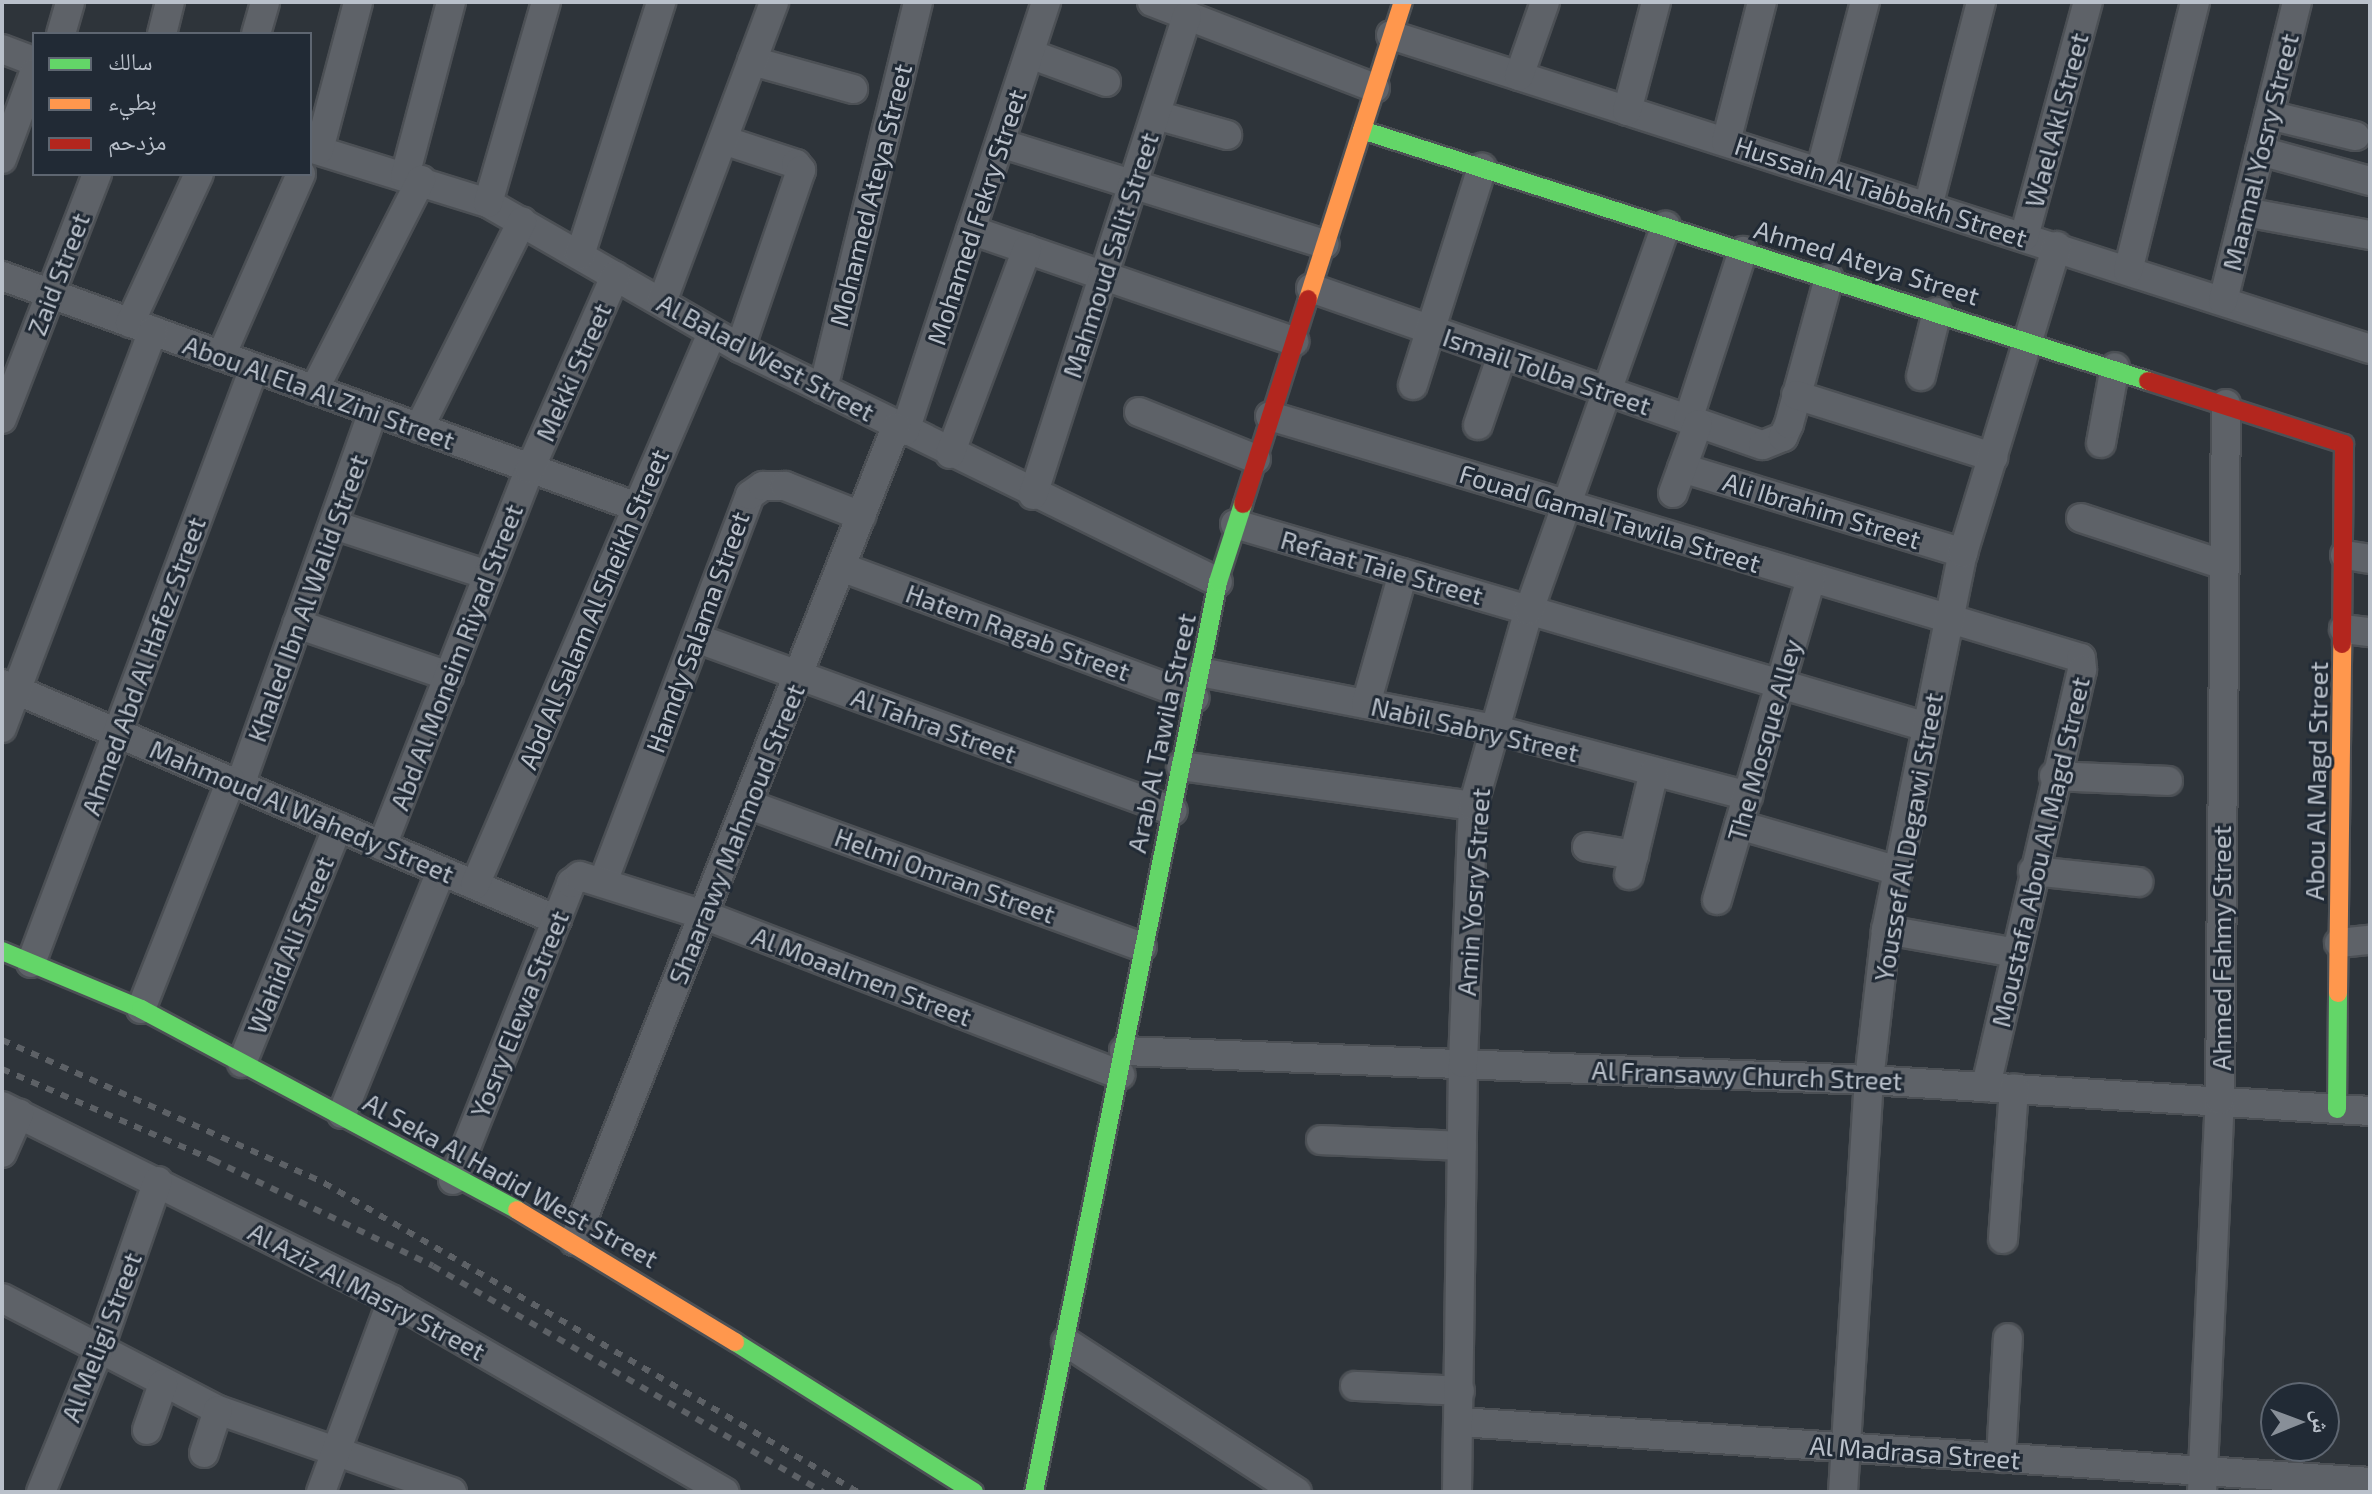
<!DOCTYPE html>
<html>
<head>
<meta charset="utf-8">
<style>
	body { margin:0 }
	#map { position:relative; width:2372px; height:1494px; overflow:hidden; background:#2e343a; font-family:"Exo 2","Noto Naskh Arabic",sans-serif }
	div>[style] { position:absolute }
	.roads { filter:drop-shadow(2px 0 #4c5055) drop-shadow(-2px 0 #4c5055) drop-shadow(0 2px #4c5055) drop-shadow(0 -2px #4c5055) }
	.street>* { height:28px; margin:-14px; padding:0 14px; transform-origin:14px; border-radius:14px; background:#5e6268 }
	.fast>* { height:18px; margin:-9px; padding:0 9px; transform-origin:9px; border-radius:9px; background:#63d668 }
	.slow>* { height:18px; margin:-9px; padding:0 9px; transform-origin:9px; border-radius:9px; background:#ff974d }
	.jam>* { height:18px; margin:-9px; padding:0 9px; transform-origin:9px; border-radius:9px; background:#b3261e }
	.rail>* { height:6px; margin-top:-3px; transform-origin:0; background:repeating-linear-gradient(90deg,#5d6166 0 8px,transparent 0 16px) }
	span { translate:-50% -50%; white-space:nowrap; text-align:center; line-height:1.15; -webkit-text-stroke:6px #212a35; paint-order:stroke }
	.street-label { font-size:26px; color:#b9c0ca }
	.frame { position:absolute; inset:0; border:4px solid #b9c0ca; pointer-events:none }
	.legend { position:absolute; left:32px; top:32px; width:280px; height:144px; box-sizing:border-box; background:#212a35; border:2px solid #5e6671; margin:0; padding:10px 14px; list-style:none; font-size:24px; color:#b9c0ca }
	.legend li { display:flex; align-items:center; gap:16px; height:40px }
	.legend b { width:40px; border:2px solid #5e6671 }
	.north { position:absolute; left:2260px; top:1382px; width:80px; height:80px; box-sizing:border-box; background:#212a35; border:2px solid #5e6671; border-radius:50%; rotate:89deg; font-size:22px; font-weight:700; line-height:32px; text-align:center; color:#b9c0ca }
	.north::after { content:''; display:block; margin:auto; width:28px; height:36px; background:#888f98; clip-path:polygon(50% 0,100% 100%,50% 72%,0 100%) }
</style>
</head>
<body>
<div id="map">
	<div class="roads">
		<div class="street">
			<div style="left:1152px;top:2px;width:239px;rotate:21.1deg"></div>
			<div style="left:61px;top:34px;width:33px;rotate:-74deg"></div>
			<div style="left:162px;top:34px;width:33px;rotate:-76deg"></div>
			<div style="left:256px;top:34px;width:33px;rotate:-74deg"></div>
			<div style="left:1391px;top:35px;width:1028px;rotate:17.78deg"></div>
			<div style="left:2px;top:49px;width:34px;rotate:21deg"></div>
			<div style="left:1030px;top:54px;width:81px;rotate:20.2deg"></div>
			<div style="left:752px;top:61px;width:105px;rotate:15.5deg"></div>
			<div style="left:1519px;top:76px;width:78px;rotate:-70.6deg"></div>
			<div style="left:1627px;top:111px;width:113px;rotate:-75.1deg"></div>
			<div style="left:1156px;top:115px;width:74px;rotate:15.7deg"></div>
			<div style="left:2269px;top:115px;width:89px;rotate:13.7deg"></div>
			<div style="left:723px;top:140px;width:77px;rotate:18.2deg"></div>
			<div style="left:796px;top:164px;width:8px;rotate:50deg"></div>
			<div style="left:801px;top:170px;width:188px;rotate:108.9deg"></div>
			<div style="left:1726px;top:142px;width:145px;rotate:-75.6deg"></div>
			<div style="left:1000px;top:143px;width:340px;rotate:17.3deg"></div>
			<div style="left:310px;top:148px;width:186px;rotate:17.2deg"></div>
			<div style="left:488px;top:203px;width:291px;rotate:29.9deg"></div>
			<div style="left:740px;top:348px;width:532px;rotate:26.08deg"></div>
			<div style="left:319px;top:150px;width:153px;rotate:-75.2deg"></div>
			<div style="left:2260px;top:151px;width:114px;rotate:15.3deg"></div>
			<div style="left:2px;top:159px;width:92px;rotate:-69.6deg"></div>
			<div style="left:1820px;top:172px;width:176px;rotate:-75.2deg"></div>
			<div style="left:405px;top:176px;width:180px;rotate:-75.2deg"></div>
			<div style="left:488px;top:203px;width:209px;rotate:-73.9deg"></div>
			<div style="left:1928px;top:207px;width:212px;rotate:-75.5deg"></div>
			<div style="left:2245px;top:212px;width:127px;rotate:10.4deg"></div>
			<div style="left:971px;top:230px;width:342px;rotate:19deg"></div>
			<div style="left:2024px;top:237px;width:244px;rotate:-74.8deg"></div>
			<div style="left:580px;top:255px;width:266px;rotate:-72.2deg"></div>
			<div style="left:2128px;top:271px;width:277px;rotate:-76deg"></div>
			<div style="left:2px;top:276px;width:676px;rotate:19.99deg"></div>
			<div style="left:1311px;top:288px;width:478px;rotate:19.2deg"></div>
			<div style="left:1763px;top:445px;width:22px;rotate:-22deg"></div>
			<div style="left:1783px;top:437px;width:14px;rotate:-65deg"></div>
			<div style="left:1789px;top:424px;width:151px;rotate:-74.7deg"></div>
			<div style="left:2223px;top:301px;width:308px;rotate:-76.1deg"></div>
			<div style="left:662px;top:302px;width:320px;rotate:-69.5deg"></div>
			<div style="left:130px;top:323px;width:164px;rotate:-65.2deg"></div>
			<div style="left:221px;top:356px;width:199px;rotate:-66.3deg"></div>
			<div style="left:1921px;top:376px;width:66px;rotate:-76deg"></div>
			<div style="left:1413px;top:385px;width:228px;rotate:-72.4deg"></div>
			<div style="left:823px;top:389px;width:398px;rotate:-76.2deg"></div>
			<div style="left:314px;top:390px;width:236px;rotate:-63deg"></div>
			<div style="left:1796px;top:395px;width:207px;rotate:17.5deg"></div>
			<div style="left:1139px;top:412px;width:126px;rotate:21.9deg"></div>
			<div style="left:1270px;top:416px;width:846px;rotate:16.61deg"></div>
			<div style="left:2081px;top:658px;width:12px;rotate:85deg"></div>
			<div style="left:2082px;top:670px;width:428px;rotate:103deg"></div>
			<div style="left:2px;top:419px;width:263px;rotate:-68.8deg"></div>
			<div style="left:1688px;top:420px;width:178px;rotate:-72deg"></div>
			<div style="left:1478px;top:425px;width:74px;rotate:-71.1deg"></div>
			<div style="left:419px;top:428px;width:231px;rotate:-63.5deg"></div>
			<div style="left:905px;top:431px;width:452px;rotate:-71.8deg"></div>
			<div style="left:2101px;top:443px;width:77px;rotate:-79.6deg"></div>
			<div style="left:950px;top:454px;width:219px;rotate:-69.4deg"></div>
			<div style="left:1682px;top:468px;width:294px;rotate:16.8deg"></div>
			<div style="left:1673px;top:493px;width:73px;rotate:-70.1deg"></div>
			<div style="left:1033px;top:495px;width:503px;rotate:-72.18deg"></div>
			<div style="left:2081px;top:518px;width:151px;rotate:18.2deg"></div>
			<div style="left:1235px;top:524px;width:721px;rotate:16.35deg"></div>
			<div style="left:334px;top:525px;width:162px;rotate:18deg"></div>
			<div style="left:2345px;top:555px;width:25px;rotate:9deg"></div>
			<div style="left:841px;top:567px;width:377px;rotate:20.3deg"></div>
			<div style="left:297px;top:624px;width:161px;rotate:18.9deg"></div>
			<div style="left:2344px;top:629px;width:26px;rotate:7deg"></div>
			<div style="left:696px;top:638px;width:507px;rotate:19.93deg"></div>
			<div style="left:1200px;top:672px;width:298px;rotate:11deg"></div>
			<div style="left:1493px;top:729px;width:264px;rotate:14.7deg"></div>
			<div style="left:2px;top:684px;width:603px;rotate:23.04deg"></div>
			<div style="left:1366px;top:704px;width:136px;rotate:-74.2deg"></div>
			<div style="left:2px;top:728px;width:425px;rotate:-69.2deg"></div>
			<div style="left:1181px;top:766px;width:295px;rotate:7.8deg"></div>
			<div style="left:2054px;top:776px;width:114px;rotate:2.5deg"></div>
			<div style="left:240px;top:785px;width:397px;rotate:-70.4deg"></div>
			<div style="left:747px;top:804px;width:420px;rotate:19.9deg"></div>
			<div style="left:1739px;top:825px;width:166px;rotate:16.1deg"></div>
			<div style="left:382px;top:846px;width:405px;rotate:-68.6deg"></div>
			<div style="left:530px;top:469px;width:211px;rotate:-66.2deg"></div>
			<div style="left:1587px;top:847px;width:48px;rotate:9.7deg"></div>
			<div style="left:2033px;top:871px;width:106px;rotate:6deg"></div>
			<div style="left:1629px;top:875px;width:106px;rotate:-76.4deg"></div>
			<div style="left:603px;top:882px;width:414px;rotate:-69.2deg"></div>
			<div style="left:750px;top:495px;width:16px;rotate:-35deg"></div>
			<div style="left:763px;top:486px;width:22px"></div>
			<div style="left:785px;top:486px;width:82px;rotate:21.5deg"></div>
			<div style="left:475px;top:885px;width:601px;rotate:-66.76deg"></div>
			<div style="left:1717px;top:900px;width:334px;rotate:-73.7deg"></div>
			<div style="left:1886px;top:930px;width:132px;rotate:10deg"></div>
			<div style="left:2339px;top:943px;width:31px;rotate:-6deg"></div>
			<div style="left:31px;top:963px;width:635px;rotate:-69.45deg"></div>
			<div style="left:141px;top:1009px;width:245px;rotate:-68.5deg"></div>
			<div style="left:1124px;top:1051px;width:746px;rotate:2.23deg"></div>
			<div style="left:1869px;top:1080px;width:502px;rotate:3.54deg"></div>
			<div style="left:242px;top:1063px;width:255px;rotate:-67.9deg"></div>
			<div style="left:2px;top:1106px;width:436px;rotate:26.4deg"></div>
			<div style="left:392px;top:1300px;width:384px;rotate:30deg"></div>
			<div style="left:342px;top:1114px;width:262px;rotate:-67.8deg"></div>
			<div style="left:1321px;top:1140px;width:141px;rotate:2.4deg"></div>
			<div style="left:2px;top:1153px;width:43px;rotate:-66.4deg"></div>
			<div style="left:453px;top:1180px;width:320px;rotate:-68.3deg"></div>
			<div style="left:571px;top:883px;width:11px;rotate:-38deg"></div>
			<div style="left:580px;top:876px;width:130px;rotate:17.5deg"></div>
			<div style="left:704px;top:915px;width:446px;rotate:21deg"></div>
			<div style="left:2003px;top:1239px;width:151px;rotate:-85.8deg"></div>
			<div style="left:574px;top:1241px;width:875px;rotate:-68.42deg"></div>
			<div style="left:2px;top:1298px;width:243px;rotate:27.4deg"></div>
			<div style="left:218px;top:1410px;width:248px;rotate:19.3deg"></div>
			<div style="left:1066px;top:1342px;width:275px;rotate:33deg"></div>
			<div style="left:1355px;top:1386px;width:105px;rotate:2.7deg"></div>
			<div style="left:1460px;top:1422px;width:912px;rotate:3.77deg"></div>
			<div style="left:147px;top:1430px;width:49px;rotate:-70.8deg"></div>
			<div style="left:204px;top:1453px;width:45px;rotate:-72deg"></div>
			<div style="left:2001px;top:1458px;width:120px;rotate:-86.7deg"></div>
			<div style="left:41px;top:1492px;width:153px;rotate:-67.8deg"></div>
			<div style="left:99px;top:1350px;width:179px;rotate:-70.8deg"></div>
			<div style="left:321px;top:1492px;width:205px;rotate:-69.7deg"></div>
			<div style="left:1457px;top:1492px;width:429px;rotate:-89.2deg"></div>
			<div style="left:1463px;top:1063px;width:257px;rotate:-87.8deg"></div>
			<div style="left:1473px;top:806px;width:204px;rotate:-74.1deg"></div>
			<div style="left:1529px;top:610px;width:408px;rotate:-70.4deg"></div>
			<div style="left:1843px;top:1492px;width:413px;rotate:-86.4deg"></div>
			<div style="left:1869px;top:1080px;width:151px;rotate:-83.5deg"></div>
			<div style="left:1886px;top:930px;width:385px;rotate:-78.5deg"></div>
			<div style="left:1963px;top:553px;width:321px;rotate:-73deg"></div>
			<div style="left:2202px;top:1492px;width:392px;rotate:-87.4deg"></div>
			<div style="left:2220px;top:1100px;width:696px;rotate:-89.51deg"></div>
		</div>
		<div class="fast">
			<div style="left:1362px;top:130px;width:825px;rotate:17.71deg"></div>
			<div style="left:2px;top:951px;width:151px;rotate:22.6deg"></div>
			<div style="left:141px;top:1009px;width:426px;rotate:28.1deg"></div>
			<div style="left:2337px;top:1109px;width:116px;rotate:-89.5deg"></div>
			<div style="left:735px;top:1342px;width:282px;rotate:32.1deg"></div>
			<div style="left:1034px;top:1492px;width:928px;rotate:-78.57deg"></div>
			<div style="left:1218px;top:582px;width:82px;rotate:-72.2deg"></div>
		</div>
		<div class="slow">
			<div style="left:1308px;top:299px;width:312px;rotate:-72.3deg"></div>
			<div style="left:2338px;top:993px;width:349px;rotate:-89.3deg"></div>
			<div style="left:517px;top:1210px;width:255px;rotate:31.2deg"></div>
		</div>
		<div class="jam">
			<div style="left:2148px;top:381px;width:206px;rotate:17.8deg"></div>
			<div style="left:2344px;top:444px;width:200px;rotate:90.6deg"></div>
			<div style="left:1243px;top:504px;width:215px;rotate:-72.4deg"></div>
		</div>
	</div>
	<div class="rail">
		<div style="left:2px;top:1040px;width:352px;rotate:23.9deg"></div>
		<div style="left:324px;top:1183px;width:617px;rotate:30.06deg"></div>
		<div style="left:2px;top:1069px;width:230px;rotate:23.3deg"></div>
		<div style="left:213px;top:1160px;width:244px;rotate:25.7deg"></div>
		<div style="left:433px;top:1266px;width:451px;rotate:30.1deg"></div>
	</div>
	<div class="street-label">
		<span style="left:2056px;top:120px;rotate:-75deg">Wael Akl Street</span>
		<span style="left:2260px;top:152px;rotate:-76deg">Maamal Yosry Street</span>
		<span style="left:1881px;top:191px;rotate:18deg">Hussain Al Tabbakh Street</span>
		<span style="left:870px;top:195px;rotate:-76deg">Mohamed Ateya Street</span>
		<span style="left:976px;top:217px;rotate:-72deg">Mohamed Fekry Street</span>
		<span style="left:1110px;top:255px;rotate:-72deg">Mahmoud Salit Street</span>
		<span style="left:1867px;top:262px;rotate:17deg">Ahmed Ateya Street</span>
		<span style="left:58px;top:274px;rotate:-69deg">Zaid Street</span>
		<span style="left:766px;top:357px;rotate:28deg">Al Balad West Street</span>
		<span style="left:1547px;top:371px;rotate:19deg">Ismail Tolba Street</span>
		<span style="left:573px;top:372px;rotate:-66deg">Mekki Street</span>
		<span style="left:319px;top:392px;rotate:20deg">Abou Al Ela Al Zini Street</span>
		<span style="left:1822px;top:510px;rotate:17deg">Ali Ibrahim Street</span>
		<span style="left:1610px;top:518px;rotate:17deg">Fouad Gamal Tawila Street</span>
		<span style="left:1382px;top:567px;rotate:16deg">Refaat Taie Street</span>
		<span style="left:307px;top:598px;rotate:-70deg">Khaled Ibn Al Walid Street</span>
		<span style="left:593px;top:609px;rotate:-67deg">Abd Al Salam Al Sheikh Street</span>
		<span style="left:697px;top:632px;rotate:-70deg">Hamdy Salama Street</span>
		<span style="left:1018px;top:632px;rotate:20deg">Hatem Ragab Street</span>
		<span style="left:456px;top:657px;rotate:-69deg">Abd Al Moneim Riyad Street</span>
		<span style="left:143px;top:666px;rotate:-70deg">Ahmed Abd Al Hafez Street</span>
		<span style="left:934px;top:725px;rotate:20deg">Al Tahra Street</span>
		<span style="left:1475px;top:729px;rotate:13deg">Nabil Sabry Street</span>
		<span style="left:1161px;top:733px;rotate:-78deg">Arab Al Tawila Street</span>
		<span style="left:1764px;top:740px;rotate:-74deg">The Mosque Alley</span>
		<span style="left:2316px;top:781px;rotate:-89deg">Abou Al Magd Street</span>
		<span style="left:302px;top:811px;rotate:23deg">Mahmoud Al Wahedy Street</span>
		<span style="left:736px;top:834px;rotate:-68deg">Shaarawy Mahmoud Street</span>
		<span style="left:1908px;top:837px;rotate:-80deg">Youssef Al Degawi Street</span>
		<span style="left:2040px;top:852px;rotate:-77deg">Moustafa Abou Al Magd Street</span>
		<span style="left:945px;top:875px;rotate:20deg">Helmi Omran Street</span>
		<span style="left:1473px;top:892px;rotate:-86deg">Amin Yosry Street</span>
		<span style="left:290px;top:945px;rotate:-68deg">Wahid Ali Street</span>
		<span style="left:2221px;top:948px;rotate:-90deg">Ahmed Fahmy Street</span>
		<span style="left:862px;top:976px;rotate:21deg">Al Moaalmen Street</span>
		<span style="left:519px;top:1014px;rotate:-68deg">Yosry Elewa Street</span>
		<span style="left:1747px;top:1075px;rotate:2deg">Al Fransawy Church Street</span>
		<span style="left:511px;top:1180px;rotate:29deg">Al Seka Al Hadid West Street</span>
		<span style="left:367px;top:1291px;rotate:28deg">Al Aziz Al Masry Street</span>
		<span style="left:101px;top:1337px;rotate:-69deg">Al Meligi Street</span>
		<span style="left:1915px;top:1452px;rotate:4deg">Al Madrasa Street</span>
	</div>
	<div class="frame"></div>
	<ul class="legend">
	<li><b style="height:10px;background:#63d668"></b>سالك</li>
	<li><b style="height:10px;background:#ff974d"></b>بطيء</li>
	<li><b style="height:10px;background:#b3261e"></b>مزدحم</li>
	</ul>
	<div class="north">ش</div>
</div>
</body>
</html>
